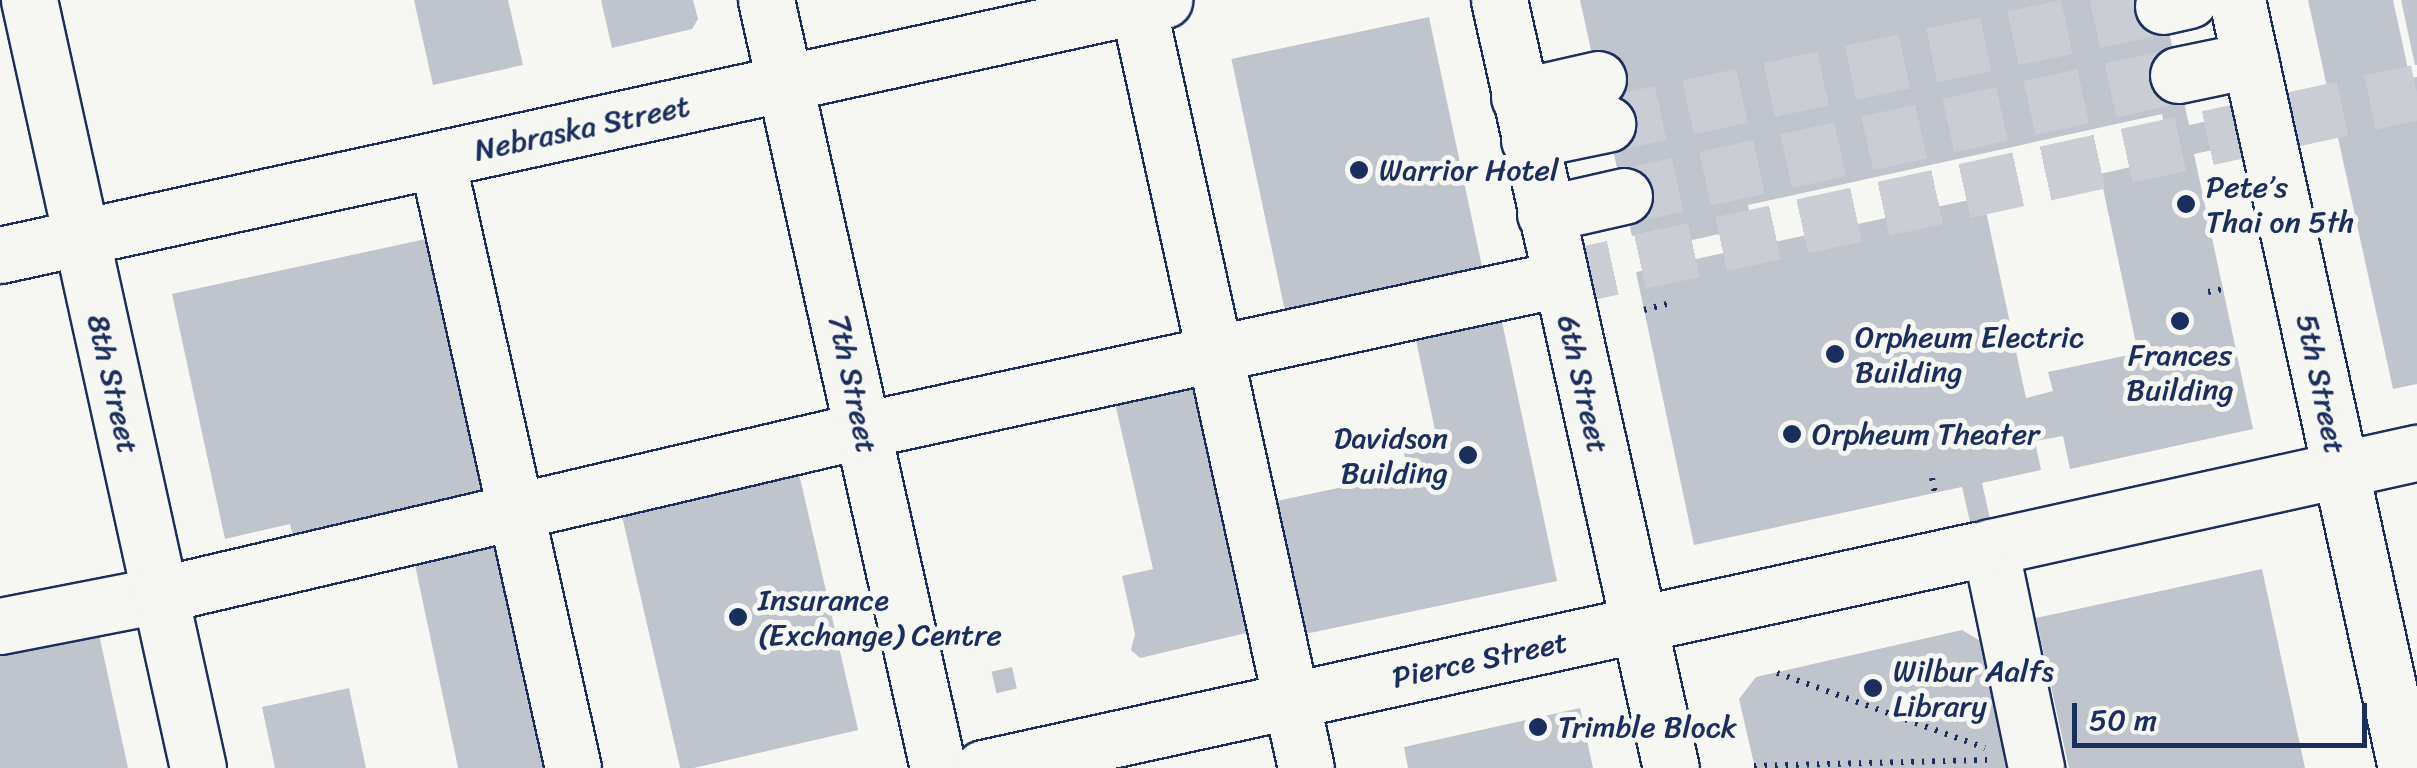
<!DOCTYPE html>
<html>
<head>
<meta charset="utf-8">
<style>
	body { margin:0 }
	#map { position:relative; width:2417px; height:768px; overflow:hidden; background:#f6f6f2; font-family:Sriracha,sans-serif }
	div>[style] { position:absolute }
	.building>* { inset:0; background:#c0c4cd; transform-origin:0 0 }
	.minor-tunnel>* { height:55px; margin-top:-27.5px; transform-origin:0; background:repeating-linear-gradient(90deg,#caced4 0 55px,transparent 0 83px) }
	.path>* { height:6px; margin-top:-3px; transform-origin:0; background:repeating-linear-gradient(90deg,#1b2f5e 0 2.5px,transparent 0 10.5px) }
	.roads { filter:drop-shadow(2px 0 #1b2f5e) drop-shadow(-2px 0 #1b2f5e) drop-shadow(0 2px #1b2f5e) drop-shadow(0 -2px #1b2f5e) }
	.minor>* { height:55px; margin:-27.5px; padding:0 27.5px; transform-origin:27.5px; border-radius:27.5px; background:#f6f6f2 }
	.major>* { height:55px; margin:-27.5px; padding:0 27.5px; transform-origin:27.5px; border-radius:27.5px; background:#f6f6f2 }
	.dots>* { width:28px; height:28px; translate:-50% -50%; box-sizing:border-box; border:5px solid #f6f6f2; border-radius:50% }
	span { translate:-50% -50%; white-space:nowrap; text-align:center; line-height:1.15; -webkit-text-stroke:10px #f6f6f2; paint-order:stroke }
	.street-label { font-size:30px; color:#1b2f5e }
	.poi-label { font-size:30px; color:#1b2f5e }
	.left { translate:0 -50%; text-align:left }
	.right { translate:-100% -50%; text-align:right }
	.scale { position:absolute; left:2072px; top:703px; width:295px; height:45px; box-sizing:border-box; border:5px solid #1b2f5e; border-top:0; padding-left:12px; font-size:30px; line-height:35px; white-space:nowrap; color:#1b2f5e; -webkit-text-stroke:8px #f6f6f2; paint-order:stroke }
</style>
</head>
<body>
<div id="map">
	<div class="building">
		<div style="clip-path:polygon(414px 0,508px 0,523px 65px,433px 85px)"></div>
		<div style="clip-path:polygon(601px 0,693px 0,698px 19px,692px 29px,612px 48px)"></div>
		<div style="clip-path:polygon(evenodd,1580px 0,2162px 0,2189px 125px,2329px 96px,2308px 0,2393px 0,2410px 78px,2417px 77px,2417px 384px,2393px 389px,2335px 124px,2194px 154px,2253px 429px,2070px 469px,2063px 436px,2035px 441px,2041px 470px,1982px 483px,2046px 768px,1755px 768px,1739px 699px,1756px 677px,1962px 630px,1989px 646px,2022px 746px,1962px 487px,1694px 545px,1636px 272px,1665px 266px,1658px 230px,1632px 236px,1580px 0,2162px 114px,2170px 158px,2100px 174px,2138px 353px,2048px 372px,2053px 391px,2026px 398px,1983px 197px,1682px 262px,1678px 243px,1752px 227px,1748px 205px,2162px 114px)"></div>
		<div style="clip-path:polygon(2401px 0,2417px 0,2417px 65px,2415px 65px)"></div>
		<div style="left:1429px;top:17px;width:269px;height:202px;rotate:78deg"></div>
		<div style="clip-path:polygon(435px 237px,492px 498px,294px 541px,290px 524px,225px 539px,172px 294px)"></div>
		<div style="clip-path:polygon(1497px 298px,1557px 581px,1286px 638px,1258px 505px,1408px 473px,1401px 438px,1435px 430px,1411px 317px)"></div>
		<div style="clip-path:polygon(1203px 368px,1259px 630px,1140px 658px,1131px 650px,1135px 634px,1122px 576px,1153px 569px,1112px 390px)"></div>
		<div style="left:797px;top:465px;width:272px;height:182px;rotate:77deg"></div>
		<div style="left:503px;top:527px;width:247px;height:94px;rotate:78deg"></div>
		<div style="clip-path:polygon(2262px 569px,2305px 768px,2069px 768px,2036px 618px)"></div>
		<div style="clip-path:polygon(95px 616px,128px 768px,0 768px,0 637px)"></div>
		<div style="left:1012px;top:667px;width:22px;height:21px;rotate:77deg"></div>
		<div style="clip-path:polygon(349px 688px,366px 768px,275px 768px,262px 707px)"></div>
		<div style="clip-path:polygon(1580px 708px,1593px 768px,1408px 768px,1404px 747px)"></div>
	</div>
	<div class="minor-tunnel">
		<div style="left:1607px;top:124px;width:568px;rotate:-11.98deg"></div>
		<div style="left:1624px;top:196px;width:567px;rotate:-12.32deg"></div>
		<div style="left:1559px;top:279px;width:878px;rotate:-12.3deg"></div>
	</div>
	<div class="path">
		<div style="left:2208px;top:292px;width:15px;rotate:-11deg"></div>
		<div style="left:1644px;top:310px;width:24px;rotate:-15deg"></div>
		<div style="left:1932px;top:478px;width:15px;rotate:79deg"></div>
		<div style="left:1777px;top:673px;width:221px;rotate:19.8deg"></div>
		<div style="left:1754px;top:766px;width:234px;rotate:-1.5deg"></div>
	</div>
	<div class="roads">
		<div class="minor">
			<div style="left:29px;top:0;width:786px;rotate:77.59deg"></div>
			<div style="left:766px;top:0;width:787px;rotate:77.38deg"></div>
			<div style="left:1138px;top:6px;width:780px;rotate:77.57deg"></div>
			<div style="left:2163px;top:6px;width:27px;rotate:-13deg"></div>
			<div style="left:2178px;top:75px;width:74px;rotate:-11.8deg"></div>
			<div style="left:1519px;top:97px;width:81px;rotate:-12.8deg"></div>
			<div style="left:1529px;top:140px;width:80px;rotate:-11.6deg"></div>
			<div style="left:437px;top:160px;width:623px;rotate:77.39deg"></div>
			<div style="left:1545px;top:214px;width:81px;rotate:-12.8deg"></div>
			<div style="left:1990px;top:547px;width:226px;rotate:78.2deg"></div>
			<div style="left:0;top:626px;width:162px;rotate:-11deg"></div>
			<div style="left:159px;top:595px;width:723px;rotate:-13.19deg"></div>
			<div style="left:863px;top:430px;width:712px;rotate:-12.24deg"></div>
		</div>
		<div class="major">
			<div style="left:1499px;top:0;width:787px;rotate:77.38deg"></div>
			<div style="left:2237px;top:0;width:786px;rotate:77.59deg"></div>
			<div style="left:0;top:255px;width:1192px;rotate:-12.36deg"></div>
			<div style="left:1996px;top:546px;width:431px;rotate:-12.5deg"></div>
			<div style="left:983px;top:768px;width:1018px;rotate:-12.37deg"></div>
		</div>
	</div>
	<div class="dots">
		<div style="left:1359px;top:170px;background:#1b2f5e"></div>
		<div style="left:2186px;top:204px;background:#1b2f5e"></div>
		<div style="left:2180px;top:321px;background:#1b2f5e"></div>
		<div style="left:1835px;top:354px;background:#1b2f5e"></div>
		<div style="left:1792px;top:434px;background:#1b2f5e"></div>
		<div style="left:1468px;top:455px;background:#1b2f5e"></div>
		<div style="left:738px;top:617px;background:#1b2f5e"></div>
		<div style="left:1873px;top:688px;background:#1b2f5e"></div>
		<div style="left:1538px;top:727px;background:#1b2f5e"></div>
	</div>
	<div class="street-label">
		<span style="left:582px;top:128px;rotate:-12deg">Nebraska Street</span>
		<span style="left:113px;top:384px;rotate:77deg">8th Street</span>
		<span style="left:853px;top:384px;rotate:78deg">7th Street</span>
		<span style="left:1583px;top:384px;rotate:77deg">6th Street</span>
		<span style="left:2321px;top:384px;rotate:78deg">5th Street</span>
		<span style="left:1480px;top:660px;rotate:-12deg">Pierce Street</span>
	</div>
	<div class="poi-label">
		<span class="left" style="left:1379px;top:170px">Warrior Hotel</span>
		<span class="left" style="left:2206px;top:204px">Pete’s<br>Thai on 5th</span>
		<span class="left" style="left:1855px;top:354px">Orpheum Electric<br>Building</span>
		<span style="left:2180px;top:372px">Frances<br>Building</span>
		<span class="left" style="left:1812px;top:434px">Orpheum Theater</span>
		<span class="right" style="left:1448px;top:455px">Davidson<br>Building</span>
		<span class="left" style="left:758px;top:617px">Insurance<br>(Exchange) Centre</span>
		<span class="left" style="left:1893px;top:688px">Wilbur Aalfs<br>Library</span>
		<span class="left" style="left:1558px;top:727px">Trimble Block</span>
	</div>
	<div class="scale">50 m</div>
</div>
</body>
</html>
